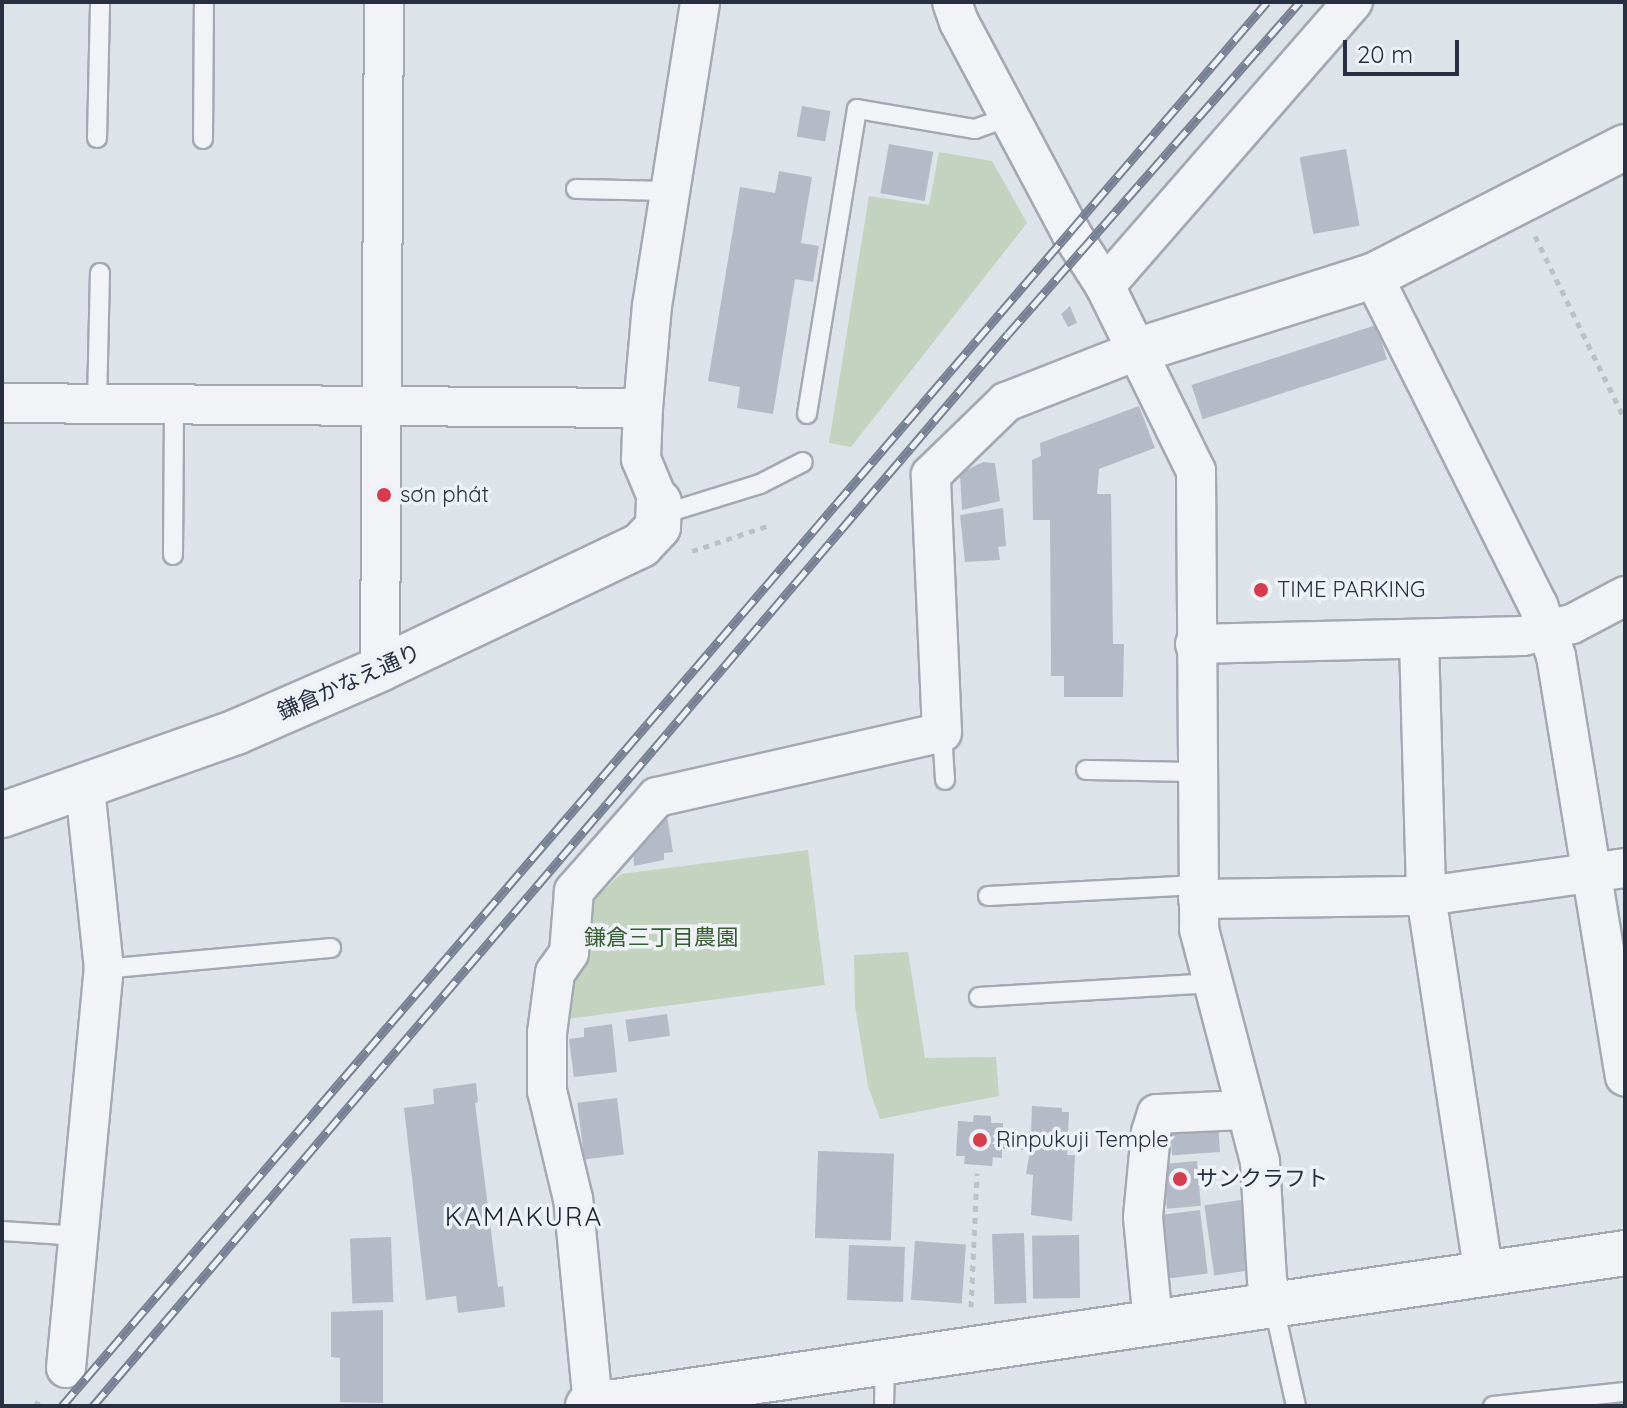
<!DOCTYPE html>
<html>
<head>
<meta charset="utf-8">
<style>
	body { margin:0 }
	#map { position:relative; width:1627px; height:1408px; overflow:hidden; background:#dee2e9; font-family:Quicksand,"Noto Sans JP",sans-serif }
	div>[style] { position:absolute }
	.green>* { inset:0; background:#c3d3bf }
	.building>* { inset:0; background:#b5bbc6; transform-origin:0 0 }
	.path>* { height:5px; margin-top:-2.5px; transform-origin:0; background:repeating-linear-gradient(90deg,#bcc0c8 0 6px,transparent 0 12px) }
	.roads { filter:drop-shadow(2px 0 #a3a9b3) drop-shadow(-2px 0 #a3a9b3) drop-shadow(0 2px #a3a9b3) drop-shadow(0 -2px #a3a9b3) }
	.service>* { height:18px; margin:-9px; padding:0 9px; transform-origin:9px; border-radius:9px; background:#f1f3f7 }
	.minor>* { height:38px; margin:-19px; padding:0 19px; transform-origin:19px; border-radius:19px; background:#f1f3f7 }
	.tertiary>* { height:44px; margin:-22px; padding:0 22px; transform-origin:22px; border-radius:22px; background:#f1f3f7 }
	.rail>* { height:9px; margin-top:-4.5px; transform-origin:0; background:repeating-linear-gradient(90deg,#eef1f6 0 18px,#778193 0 36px); box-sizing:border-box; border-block:2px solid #778193 }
	.dots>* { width:22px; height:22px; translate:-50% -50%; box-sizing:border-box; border:4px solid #eef1f6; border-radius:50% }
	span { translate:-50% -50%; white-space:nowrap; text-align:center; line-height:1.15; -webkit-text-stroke:7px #eef1f6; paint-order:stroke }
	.poi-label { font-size:22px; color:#272f41 }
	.left { translate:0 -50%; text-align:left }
	.street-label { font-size:22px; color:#272f41 }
	.park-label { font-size:22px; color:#395d33 }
	.quarter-label { font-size:26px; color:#192031; letter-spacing:2px }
	.frame { position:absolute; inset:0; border:4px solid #272f41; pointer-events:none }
	.scale { position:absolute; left:1343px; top:40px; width:116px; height:36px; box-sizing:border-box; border:4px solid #272f41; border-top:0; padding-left:10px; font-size:24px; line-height:28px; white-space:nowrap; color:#272f41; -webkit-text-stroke:6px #eef1f6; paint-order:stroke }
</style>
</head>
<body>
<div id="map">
	<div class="green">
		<div style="clip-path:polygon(939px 152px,992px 161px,1027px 223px,851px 447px,829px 443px,869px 196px,929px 205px)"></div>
		<div style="clip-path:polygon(808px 850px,825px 985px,567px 1019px,571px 983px,586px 968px,590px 903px,621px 874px)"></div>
		<div style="clip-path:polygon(908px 952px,925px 1058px,996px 1057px,999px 1096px,880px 1119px,868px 1086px,855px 1006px,854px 955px)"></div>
	</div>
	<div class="building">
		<div style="left:802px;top:106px;width:29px;height:31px;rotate:10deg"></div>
		<div style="left:889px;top:144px;width:45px;height:50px;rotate:10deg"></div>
		<div style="left:1346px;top:149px;width:78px;height:47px;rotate:80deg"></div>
		<div style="clip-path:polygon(779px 171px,812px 177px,801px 243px,819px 246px,813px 282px,795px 279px,773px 414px,737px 408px,740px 387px,708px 381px,740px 187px,775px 193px)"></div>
		<div style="clip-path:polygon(1070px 306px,1077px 323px,1068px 327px,1061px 314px)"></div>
		<div style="left:1376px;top:325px;width:36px;height:194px;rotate:72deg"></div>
		<div style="clip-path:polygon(1139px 406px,1155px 448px,1099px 469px,1097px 494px,1111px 494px,1113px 644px,1124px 644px,1123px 697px,1064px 697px,1064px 676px,1051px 676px,1050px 520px,1033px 520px,1032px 460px,1041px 456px,1040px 443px)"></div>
		<div style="clip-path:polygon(983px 462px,995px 463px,1000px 501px,962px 510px,960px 473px)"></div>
		<div style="clip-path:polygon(1003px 508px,1006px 546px,998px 547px,1000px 560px,965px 562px,960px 515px)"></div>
		<div style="clip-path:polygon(666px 810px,673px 852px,664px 853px,664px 860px,634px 866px,633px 848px)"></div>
		<div style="left:667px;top:1014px;width:22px;height:42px;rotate:82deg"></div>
		<div style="clip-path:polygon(612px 1024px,617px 1072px,574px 1077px,569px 1039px,584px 1037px,584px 1028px)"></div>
		<div style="clip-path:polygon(476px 1083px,478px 1102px,475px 1103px,498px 1287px,503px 1286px,505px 1307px,458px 1313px,456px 1296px,426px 1300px,404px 1108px,434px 1104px,433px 1089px)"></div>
		<div style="left:617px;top:1098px;width:57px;height:40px;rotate:83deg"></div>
		<div style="clip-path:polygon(1032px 1106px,1062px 1108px,1062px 1112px,1069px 1112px,1067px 1155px,1075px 1155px,1072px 1221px,1031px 1215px,1033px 1175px,1026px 1174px,1030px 1150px,1002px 1149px,1002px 1158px,993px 1157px,992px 1166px,964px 1164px,965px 1156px,956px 1156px,958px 1121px,973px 1122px,974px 1115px,991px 1116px,991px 1123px,1003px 1123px,1003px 1133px,1031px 1134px)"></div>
		<div style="left:1218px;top:1123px;width:29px;height:48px;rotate:86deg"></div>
		<div style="left:818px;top:1151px;width:76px;height:87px;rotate:2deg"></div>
		<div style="left:1197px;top:1161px;width:45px;height:34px;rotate:85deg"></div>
		<div style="left:1241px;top:1200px;width:71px;height:37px;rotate:82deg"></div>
		<div style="left:1200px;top:1210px;width:64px;height:38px;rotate:83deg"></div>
		<div style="left:1024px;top:1233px;width:70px;height:32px;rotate:88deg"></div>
		<div style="left:1079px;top:1235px;width:63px;height:47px;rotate:89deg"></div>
		<div style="left:391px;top:1237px;width:65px;height:41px;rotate:88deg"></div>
		<div style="left:915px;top:1241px;width:51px;height:59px;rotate:4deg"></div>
		<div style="left:849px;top:1245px;width:56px;height:55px;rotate:2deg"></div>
		<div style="clip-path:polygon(383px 1310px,383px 1403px,340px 1402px,340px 1358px,331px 1357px,331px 1312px)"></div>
	</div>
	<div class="path">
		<div style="left:1535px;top:236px;width:205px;rotate:63.9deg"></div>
		<div style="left:692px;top:551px;width:82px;rotate:-18.4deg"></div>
		<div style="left:971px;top:1307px;width:134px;rotate:-87.4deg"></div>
		<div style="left:35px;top:1406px;width:11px;rotate:-52deg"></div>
	</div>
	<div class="roads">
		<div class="service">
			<div style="left:97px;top:138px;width:136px;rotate:-88.7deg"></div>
			<div style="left:203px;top:139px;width:137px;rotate:-89.6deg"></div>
			<div style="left:576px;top:189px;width:94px;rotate:1.2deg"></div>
			<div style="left:97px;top:404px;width:131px;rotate:-88.7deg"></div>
			<div style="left:807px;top:414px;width:309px;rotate:-80.7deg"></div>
			<div style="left:857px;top:109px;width:120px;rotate:9.6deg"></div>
			<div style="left:975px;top:129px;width:37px;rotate:-20deg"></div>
			<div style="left:660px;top:515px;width:105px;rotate:-17.2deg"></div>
			<div style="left:760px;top:484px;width:48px;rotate:-27.1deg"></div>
			<div style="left:173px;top:555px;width:149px;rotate:-89.6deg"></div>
			<div style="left:942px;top:732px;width:48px;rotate:86.4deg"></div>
			<div style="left:1086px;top:770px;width:109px;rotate:1.1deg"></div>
			<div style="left:988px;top:896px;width:210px;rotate:-3deg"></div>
			<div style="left:104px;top:969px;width:228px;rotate:-5.3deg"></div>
			<div style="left:979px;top:997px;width:234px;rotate:-3.4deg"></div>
			<div style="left:2px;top:1231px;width:77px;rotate:3.7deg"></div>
			<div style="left:1274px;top:1307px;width:101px;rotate:77.5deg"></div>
			<div style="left:884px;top:1406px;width:43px;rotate:-88.7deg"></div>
			<div style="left:1493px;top:1406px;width:133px;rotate:-6.1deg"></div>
		</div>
		<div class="minor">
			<div style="left:952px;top:2px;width:21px;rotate:71deg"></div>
			<div style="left:959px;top:22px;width:239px;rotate:62deg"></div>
			<div style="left:1071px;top:233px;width:63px;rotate:57.3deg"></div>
			<div style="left:1105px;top:286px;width:206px;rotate:63.8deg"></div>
			<div style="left:1196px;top:471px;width:458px;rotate:89.6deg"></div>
			<div style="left:1199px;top:929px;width:241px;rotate:75.3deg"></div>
			<div style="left:1260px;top:1162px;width:118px;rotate:86.6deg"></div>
			<div style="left:1267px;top:1280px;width:28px;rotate:75deg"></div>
			<div style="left:1373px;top:276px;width:368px;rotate:63.4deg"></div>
			<div style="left:1538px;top:605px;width:54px;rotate:70.6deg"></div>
			<div style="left:1556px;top:656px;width:426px;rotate:80.7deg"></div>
			<div style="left:1105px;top:286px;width:377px;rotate:-48.9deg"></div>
			<div style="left:2px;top:403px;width:641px;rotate:0.45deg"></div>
			<div style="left:659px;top:502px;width:47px;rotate:-112.7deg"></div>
			<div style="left:641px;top:459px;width:51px;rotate:-87.8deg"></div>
			<div style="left:643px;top:408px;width:102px;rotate:-85deg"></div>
			<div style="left:652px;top:306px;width:308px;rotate:-81deg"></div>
			<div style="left:1419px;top:640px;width:256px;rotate:88.4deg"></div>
			<div style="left:1426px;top:896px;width:382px;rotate:81.3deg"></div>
			<div style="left:1195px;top:644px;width:328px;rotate:-1.4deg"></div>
			<div style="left:1523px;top:636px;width:50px;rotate:-13.8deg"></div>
			<div style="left:1572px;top:624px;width:60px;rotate:-27.8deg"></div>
			<div style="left:380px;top:669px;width:667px;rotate:-89.66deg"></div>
			<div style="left:1198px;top:899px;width:228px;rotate:-0.8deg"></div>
			<div style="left:1426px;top:896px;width:201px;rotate:-8deg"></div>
			<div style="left:1153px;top:1323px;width:106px;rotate:-95.4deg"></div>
			<div style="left:1143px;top:1217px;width:85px;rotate:-84.6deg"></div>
			<div style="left:1151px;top:1132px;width:19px;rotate:-72deg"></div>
			<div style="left:1157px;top:1114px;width:89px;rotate:-2.6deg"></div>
			<div style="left:66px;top:1368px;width:401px;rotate:-84.6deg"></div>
			<div style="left:104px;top:969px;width:182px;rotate:-96deg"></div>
			<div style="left:593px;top:1405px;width:207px;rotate:-95.5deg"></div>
			<div style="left:573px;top:1199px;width:111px;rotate:-103.5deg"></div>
			<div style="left:547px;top:1091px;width:58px;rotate:-90deg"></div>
			<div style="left:547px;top:1033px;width:61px;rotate:-82.4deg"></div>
			<div style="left:555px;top:973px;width:24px;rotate:-55deg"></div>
			<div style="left:569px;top:953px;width:62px;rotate:-85.4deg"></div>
			<div style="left:574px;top:891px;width:125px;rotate:-48.6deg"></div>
			<div style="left:657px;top:797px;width:292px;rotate:-12.8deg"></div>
			<div style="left:942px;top:732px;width:257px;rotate:-92.5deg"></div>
			<div style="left:931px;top:475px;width:105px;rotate:-44.2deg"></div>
			<div style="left:1006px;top:402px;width:140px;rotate:-21.4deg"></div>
		</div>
		<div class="tertiary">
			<div style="left:1136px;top:351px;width:249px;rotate:-17.6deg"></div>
			<div style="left:1373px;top:276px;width:283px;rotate:-27.1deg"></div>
			<div style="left:2px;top:815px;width:248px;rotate:-19.5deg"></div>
			<div style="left:236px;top:732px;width:157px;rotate:-23.6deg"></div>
			<div style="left:380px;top:669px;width:289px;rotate:-25.4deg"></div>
			<div style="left:641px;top:545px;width:25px;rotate:-47deg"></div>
			<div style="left:658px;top:527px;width:25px;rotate:-88deg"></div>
			<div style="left:588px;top:1406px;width:1048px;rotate:-8.39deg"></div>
		</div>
	</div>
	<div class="rail">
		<div style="left:62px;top:1406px;width:1850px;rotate:-49.36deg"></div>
		<div style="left:93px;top:1406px;width:1409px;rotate:-49.52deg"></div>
		<div style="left:1008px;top:334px;width:442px;rotate:-48.7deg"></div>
	</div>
	<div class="dots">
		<div style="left:384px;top:495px;background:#d53c4d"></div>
		<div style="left:1261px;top:590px;background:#d53c4d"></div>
		<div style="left:980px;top:1140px;background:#d53c4d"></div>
		<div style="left:1180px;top:1179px;background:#d53c4d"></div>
	</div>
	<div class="poi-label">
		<span class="left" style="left:400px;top:495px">sơn phát</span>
		<span class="left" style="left:1277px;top:590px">TIME PARKING</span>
		<span class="left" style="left:996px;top:1140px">Rinpukuji Temple</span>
		<span class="left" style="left:1196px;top:1179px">サンクラフト</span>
	</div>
	<div class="street-label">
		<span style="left:349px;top:682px;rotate:-24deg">鎌倉かなえ通り</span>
	</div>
	<div class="park-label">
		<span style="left:661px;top:938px">鎌倉三丁目農園</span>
	</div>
	<div class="quarter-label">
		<span style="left:524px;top:1217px">KAMAKURA</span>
	</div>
	<div class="frame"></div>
	<div class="scale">20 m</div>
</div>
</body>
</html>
